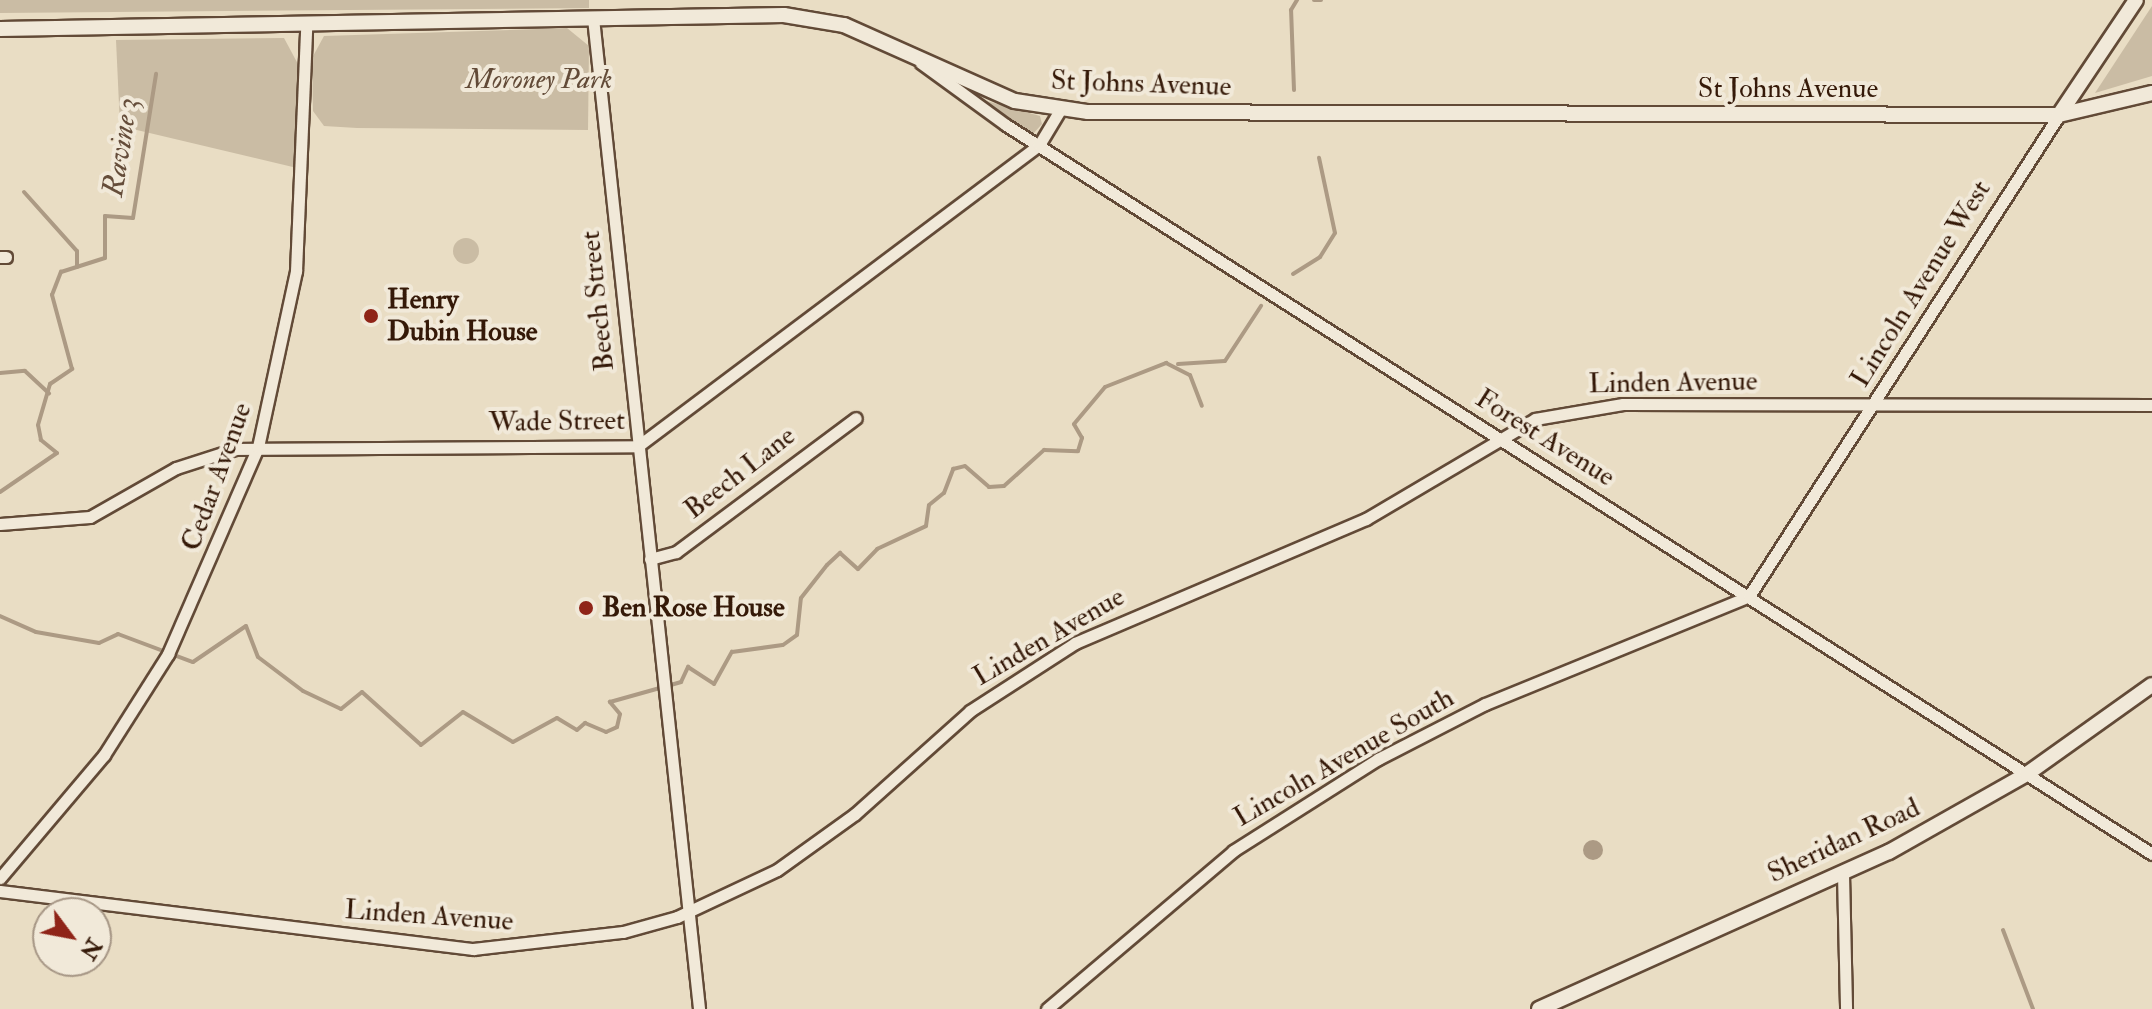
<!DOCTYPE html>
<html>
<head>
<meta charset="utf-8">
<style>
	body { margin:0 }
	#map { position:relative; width:2152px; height:1009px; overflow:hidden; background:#e9ddc4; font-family:"IM FELL Double Pica",serif }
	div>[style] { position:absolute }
	.green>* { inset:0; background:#cabca4 }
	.round { border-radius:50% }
	.water>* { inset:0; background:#ac9a84 }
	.stream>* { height:4px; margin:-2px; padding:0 2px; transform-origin:2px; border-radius:2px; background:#ac9a84 }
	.roads { filter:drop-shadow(2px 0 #624a37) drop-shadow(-2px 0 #624a37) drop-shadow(0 2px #624a37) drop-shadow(0 -2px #624a37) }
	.minor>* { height:11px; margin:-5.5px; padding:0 5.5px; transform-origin:5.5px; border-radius:5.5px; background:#f1e9d9 }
	.tertiary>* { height:14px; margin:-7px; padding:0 7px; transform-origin:7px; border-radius:7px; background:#f1e9d9 }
	.dots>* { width:22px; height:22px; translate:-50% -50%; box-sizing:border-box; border:4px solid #f1e9d9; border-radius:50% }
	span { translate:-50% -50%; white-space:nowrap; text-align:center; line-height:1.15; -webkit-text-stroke:8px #f1e9d9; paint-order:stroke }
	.park-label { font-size:28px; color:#624a37; font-style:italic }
	.street-label { font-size:28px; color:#351908 }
	.poi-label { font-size:28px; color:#351908; font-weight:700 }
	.left { translate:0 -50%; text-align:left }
	.water-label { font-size:30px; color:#654d3a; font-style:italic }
	.north { position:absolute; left:32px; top:897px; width:80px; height:80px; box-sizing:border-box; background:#f1e9d9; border:2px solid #a69685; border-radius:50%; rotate:122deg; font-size:22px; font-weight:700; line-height:32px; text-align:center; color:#351908 }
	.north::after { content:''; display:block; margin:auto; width:28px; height:36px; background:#8f2418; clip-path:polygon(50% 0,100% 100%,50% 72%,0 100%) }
</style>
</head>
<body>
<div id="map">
	<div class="green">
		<div style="clip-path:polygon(0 0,589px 0,589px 8px,0 13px)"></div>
		<div style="clip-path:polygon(2152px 6px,2152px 76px,2095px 93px)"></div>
		<div style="clip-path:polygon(567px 28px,589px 46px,588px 130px,357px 128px,324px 126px,313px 111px,312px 58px,324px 36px)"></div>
		<div style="clip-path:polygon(284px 38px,299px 66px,297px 168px,120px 126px,116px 40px)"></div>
		<div style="clip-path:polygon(983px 100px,1040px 116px,1042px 124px,1032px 135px)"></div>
		<div class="round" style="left:453px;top:238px;width:26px;height:26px"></div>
	</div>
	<div class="water">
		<div class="round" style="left:1583px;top:840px;width:20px;height:20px"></div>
	</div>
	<div class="stream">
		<div style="left:1314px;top:0;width:7px"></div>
		<div style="left:1294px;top:90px;width:80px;rotate:-92.1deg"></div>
		<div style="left:1291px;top:10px;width:12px;rotate:-59deg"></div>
		<div style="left:24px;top:192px;width:79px;rotate:48.1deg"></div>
		<div style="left:77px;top:251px;width:16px;rotate:90deg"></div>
		<div style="left:1293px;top:274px;width:32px;rotate:-32deg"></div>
		<div style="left:1320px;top:257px;width:28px;rotate:-58deg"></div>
		<div style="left:1335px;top:233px;width:77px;rotate:-102deg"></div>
		<div style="left:1178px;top:364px;width:47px;rotate:-3.7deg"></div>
		<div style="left:1225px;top:361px;width:66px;rotate:-56.8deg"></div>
		<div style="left:0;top:373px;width:25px;rotate:-5deg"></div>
		<div style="left:25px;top:371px;width:33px;rotate:43deg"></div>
		<div style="left:0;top:492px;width:69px;rotate:-34.4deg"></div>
		<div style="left:57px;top:453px;width:21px;rotate:-141deg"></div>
		<div style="left:41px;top:440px;width:15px;rotate:-101deg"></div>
		<div style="left:38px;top:425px;width:43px;rotate:-73.7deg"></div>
		<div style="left:50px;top:384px;width:27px;rotate:-34deg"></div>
		<div style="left:72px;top:369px;width:77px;rotate:-105.1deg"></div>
		<div style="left:52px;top:295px;width:25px;rotate:-69deg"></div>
		<div style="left:61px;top:272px;width:46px;rotate:-17.7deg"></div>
		<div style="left:105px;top:258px;width:42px;rotate:-90deg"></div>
		<div style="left:105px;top:216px;width:28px;rotate:4deg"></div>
		<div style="left:133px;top:218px;width:146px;rotate:-80.9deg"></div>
		<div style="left:0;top:616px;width:39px;rotate:24deg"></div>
		<div style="left:36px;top:632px;width:64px;rotate:9.9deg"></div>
		<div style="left:99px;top:643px;width:21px;rotate:-25deg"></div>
		<div style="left:118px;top:634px;width:80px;rotate:20.5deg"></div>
		<div style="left:193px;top:662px;width:64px;rotate:-34.2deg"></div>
		<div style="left:246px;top:626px;width:33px;rotate:69deg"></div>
		<div style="left:258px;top:657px;width:56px;rotate:37.1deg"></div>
		<div style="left:303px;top:691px;width:42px;rotate:25.3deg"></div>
		<div style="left:341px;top:709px;width:27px;rotate:-39deg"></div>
		<div style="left:362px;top:692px;width:79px;rotate:41.9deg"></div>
		<div style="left:421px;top:745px;width:53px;rotate:-38.2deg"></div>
		<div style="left:463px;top:712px;width:58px;rotate:31deg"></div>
		<div style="left:513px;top:742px;width:50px;rotate:-28.6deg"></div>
		<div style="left:557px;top:718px;width:23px;rotate:31deg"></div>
		<div style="left:577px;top:730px;width:11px;rotate:-41deg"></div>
		<div style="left:585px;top:723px;width:23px;rotate:23deg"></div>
		<div style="left:606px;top:732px;width:12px;rotate:-24deg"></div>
		<div style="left:617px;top:727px;width:13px;rotate:-77deg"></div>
		<div style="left:620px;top:714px;width:16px;rotate:-130deg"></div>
		<div style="left:610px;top:702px;width:74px;rotate:-15.7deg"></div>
		<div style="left:681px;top:682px;width:17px;rotate:-65deg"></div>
		<div style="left:688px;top:667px;width:31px;rotate:33deg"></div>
		<div style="left:714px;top:684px;width:37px;rotate:-61deg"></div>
		<div style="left:732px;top:652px;width:51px;rotate:-7.8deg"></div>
		<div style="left:783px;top:645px;width:17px;rotate:-36deg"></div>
		<div style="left:797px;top:635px;width:37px;rotate:-84deg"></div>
		<div style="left:801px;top:598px;width:42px;rotate:-51.8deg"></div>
		<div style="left:827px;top:565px;width:18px;rotate:-43deg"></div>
		<div style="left:840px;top:553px;width:24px;rotate:42deg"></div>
		<div style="left:858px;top:569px;width:28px;rotate:-46deg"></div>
		<div style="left:877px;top:549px;width:54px;rotate:-25.1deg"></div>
		<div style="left:926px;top:526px;width:21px;rotate:-82deg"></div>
		<div style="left:929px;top:505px;width:19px;rotate:-39deg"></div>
		<div style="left:944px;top:493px;width:26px;rotate:-69deg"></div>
		<div style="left:953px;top:469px;width:12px;rotate:-14deg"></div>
		<div style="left:965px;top:466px;width:32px;rotate:41deg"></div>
		<div style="left:989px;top:487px;width:15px;rotate:-4deg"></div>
		<div style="left:1004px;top:486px;width:54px;rotate:-42deg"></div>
		<div style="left:1044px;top:450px;width:34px;rotate:2deg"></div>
		<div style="left:1078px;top:451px;width:14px;rotate:-73deg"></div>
		<div style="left:1082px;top:438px;width:16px;rotate:-120deg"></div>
		<div style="left:1074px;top:424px;width:48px;rotate:-50deg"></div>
		<div style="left:1105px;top:387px;width:66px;rotate:-21.5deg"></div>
		<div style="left:1166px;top:363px;width:27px;rotate:27deg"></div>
		<div style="left:1190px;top:375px;width:33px;rotate:69deg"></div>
		<div style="left:2003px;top:930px;width:85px;rotate:69.2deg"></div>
	</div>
	<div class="roads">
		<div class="minor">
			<div style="left:593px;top:18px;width:997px;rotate:83.89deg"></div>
			<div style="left:921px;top:63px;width:105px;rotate:36.1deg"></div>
			<div style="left:1006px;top:125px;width:1358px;rotate:32.46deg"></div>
			<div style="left:0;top:257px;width:6px"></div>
			<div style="left:0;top:524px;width:90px;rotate:-4.4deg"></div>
			<div style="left:90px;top:517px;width:99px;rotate:-29.7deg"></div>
			<div style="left:176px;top:468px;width:62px;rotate:-17.9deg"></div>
			<div style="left:235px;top:449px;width:403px;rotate:-0.4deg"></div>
			<div style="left:638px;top:446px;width:501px;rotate:-36.89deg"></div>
			<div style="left:1039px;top:145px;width:41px;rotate:-59deg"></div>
			<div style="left:650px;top:559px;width:27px;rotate:-15deg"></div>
			<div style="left:676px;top:552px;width:224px;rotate:-36.7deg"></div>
			<div style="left:1843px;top:874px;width:135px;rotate:88.7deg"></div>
			<div style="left:0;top:878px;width:161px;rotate:-49.8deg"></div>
			<div style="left:104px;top:755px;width:120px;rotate:-57.6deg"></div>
			<div style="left:168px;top:654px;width:226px;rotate:-66.5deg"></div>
			<div style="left:258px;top:447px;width:180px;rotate:-77.8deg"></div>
			<div style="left:296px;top:271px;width:243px;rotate:-87.6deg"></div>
			<div style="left:0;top:891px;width:477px;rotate:7deg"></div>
			<div style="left:473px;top:949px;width:151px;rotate:-6.5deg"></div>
			<div style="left:623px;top:932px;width:56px;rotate:-15.5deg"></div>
			<div style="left:677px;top:917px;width:110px;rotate:-25.2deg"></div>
			<div style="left:777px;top:870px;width:96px;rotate:-35.7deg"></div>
			<div style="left:855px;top:814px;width:154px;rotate:-41.8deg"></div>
			<div style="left:970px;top:711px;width:125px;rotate:-32.9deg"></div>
			<div style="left:1075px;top:643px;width:316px;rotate:-23.1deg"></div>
			<div style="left:1366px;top:519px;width:196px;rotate:-30.6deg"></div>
			<div style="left:1535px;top:419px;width:89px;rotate:-9.7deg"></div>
			<div style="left:1623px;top:404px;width:529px;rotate:0.11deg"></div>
			<div style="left:1047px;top:1009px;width:244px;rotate:-40.3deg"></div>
			<div style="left:1233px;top:851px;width:172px;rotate:-32.4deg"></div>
			<div style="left:1378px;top:759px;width:120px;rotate:-27.2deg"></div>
			<div style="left:1485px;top:704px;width:285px;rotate:-22.2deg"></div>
			<div style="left:1749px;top:596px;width:572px;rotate:-57.2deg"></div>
		</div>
		<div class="tertiary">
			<div style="left:0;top:29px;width:784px;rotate:-1.02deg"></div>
			<div style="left:784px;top:15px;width:61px;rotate:9.5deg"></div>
			<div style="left:844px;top:25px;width:187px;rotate:24deg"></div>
			<div style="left:1015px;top:101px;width:74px;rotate:8.6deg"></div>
			<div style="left:1088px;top:112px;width:971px;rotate:0.18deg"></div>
			<div style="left:2059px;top:115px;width:96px;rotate:-13.3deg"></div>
			<div style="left:2059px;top:115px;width:138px;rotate:-56.2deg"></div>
			<div style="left:1539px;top:1009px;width:384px;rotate:-24.2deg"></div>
			<div style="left:1889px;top:852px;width:159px;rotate:-29.5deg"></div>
			<div style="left:2027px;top:774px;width:153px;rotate:-35.5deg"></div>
		</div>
	</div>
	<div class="dots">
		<div style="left:371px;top:316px;background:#8f2418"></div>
		<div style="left:586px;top:608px;background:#8f2418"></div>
	</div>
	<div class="park-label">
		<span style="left:539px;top:80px">Moroney Park</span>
	</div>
	<div class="street-label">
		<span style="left:1141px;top:84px;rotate:2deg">St Johns Avenue</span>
		<span style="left:1788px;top:89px">St Johns Avenue</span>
		<span style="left:1921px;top:284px;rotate:-58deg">Lincoln Avenue West</span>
		<span style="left:598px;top:301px;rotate:-96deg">Beech Street</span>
		<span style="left:1673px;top:383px;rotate:-1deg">Linden Avenue</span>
		<span style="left:557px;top:422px;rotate:-1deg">Wade Street</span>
		<span style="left:1545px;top:438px;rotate:32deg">Forest Avenue</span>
		<span style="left:740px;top:473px;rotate:-38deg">Beech Lane</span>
		<span style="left:217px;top:477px;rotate:-70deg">Cedar Avenue</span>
		<span style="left:1049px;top:637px;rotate:-30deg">Linden Avenue</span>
		<span style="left:1344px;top:758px;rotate:-30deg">Lincoln Avenue South</span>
		<span style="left:1844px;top:841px;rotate:-25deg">Sheridan Road</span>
		<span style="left:429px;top:916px;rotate:4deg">Linden Avenue</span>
	</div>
	<div class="poi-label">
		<span class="left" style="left:387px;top:316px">Henry<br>Dubin House</span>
		<span class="left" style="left:602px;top:608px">Ben Rose House</span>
	</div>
	<div class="water-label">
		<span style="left:121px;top:147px;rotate:-81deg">Ravine 3</span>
	</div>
	<div class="north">N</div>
</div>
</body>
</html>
